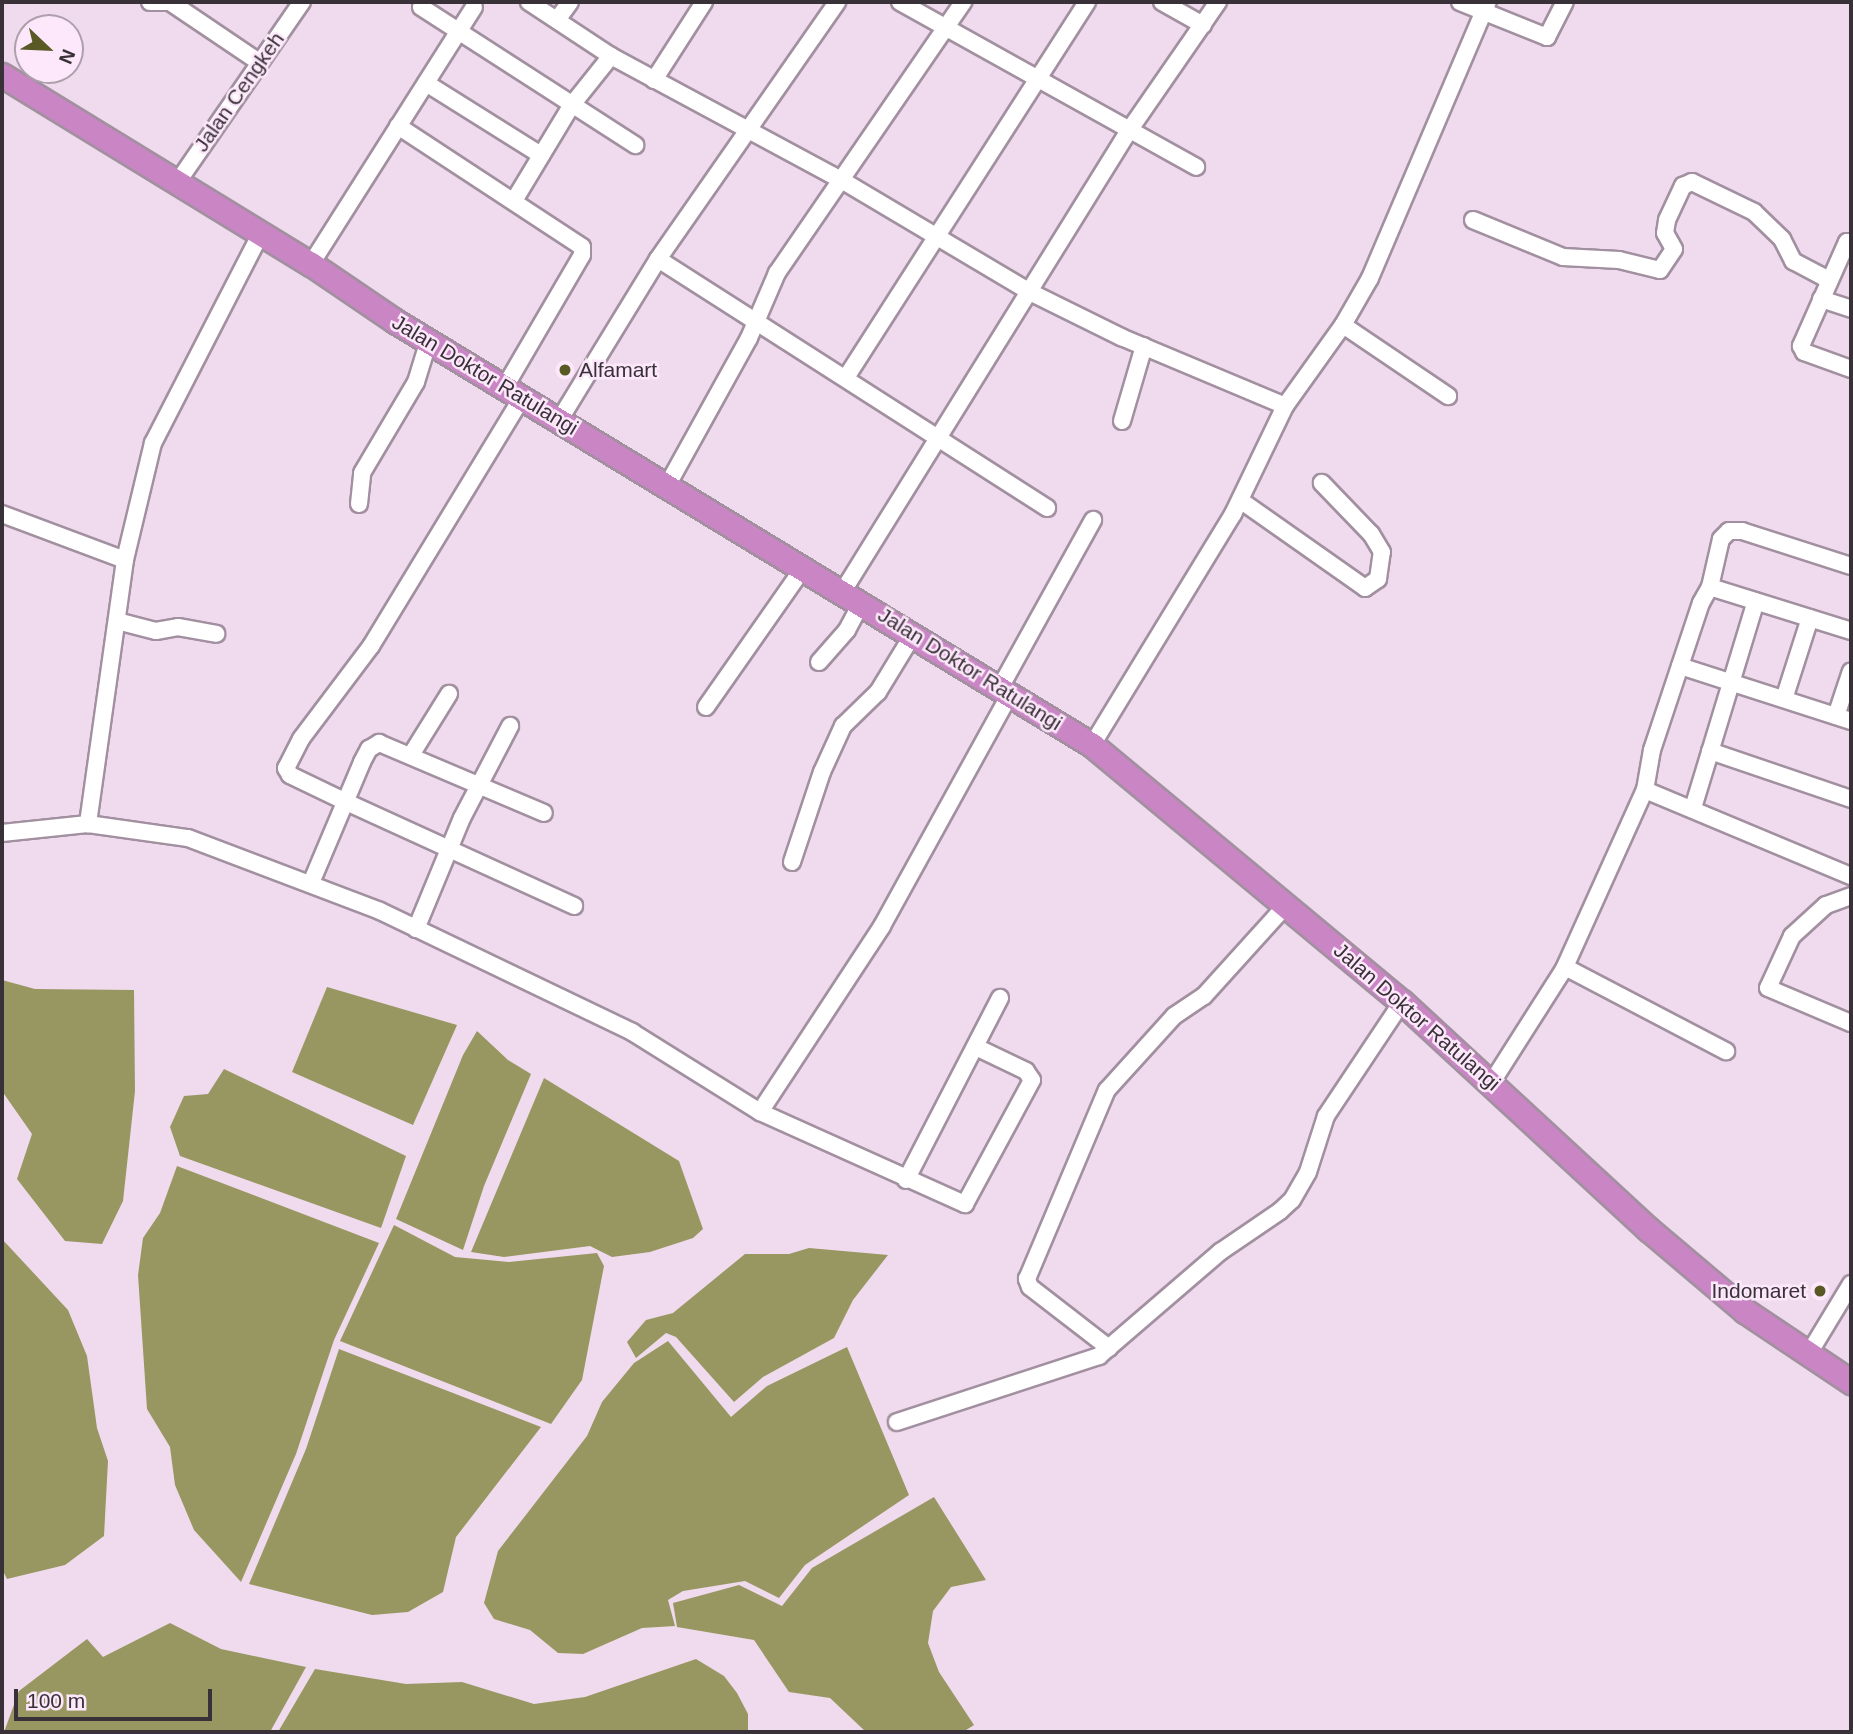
<!DOCTYPE html>
<html>
<head>
<meta charset="utf-8">
<style>
	body { margin:0 }
	#map { position:relative; width:1853px; height:1734px; overflow:hidden; background:#efdbed; font-family:Arial,sans-serif }
	div>[style] { position:absolute }
	.water>* { inset:0; background:#989761 }
	.roads { filter:drop-shadow(2px 0 #a290a0) drop-shadow(-2px 0 #a290a0) drop-shadow(0 2px #a290a0) drop-shadow(0 -2px #a290a0) }
	.minor>* { height:16px; margin:-8px; padding:0 8px; transform-origin:8px; border-radius:8px; background:#fff }
	.highway>* { height:23px; margin:-11.5px; padding:0 11.5px; transform-origin:11.5px; border-radius:11.5px; background:#ca85c5 }
	.dots>* { width:19px; height:19px; translate:-50% -50%; box-sizing:border-box; border:4px solid #fce8fa; border-radius:50% }
	span { translate:-50% -50%; white-space:nowrap; text-align:center; line-height:1.15; -webkit-text-stroke:5px #fce8fa; paint-order:stroke }
	.street-label { font-size:21px; color:#393138 }
	.poi-label { font-size:21px; color:#393138 }
	.left { translate:0 -50%; text-align:left }
	.right { translate:-100% -50%; text-align:right }
	.frame { position:absolute; inset:0; border:4px solid #393138; pointer-events:none }
	.north { position:absolute; left:14px; top:14px; width:70px; height:70px; box-sizing:border-box; background:#fce8fa; border:2px solid #ae9fac; border-radius:50%; rotate:113deg; font-size:19px; font-weight:700; line-height:28px; text-align:center; color:#393138 }
	.north::after { content:''; display:block; margin:auto; width:24px; height:32px; background:#5a5825; clip-path:polygon(50% 0,100% 100%,50% 72%,0 100%) }
	.scale { position:absolute; left:14px; top:1689px; width:198px; height:32px; box-sizing:border-box; border:4px solid #393138; border-top:0; padding-left:9px; font-size:21px; line-height:24px; white-space:nowrap; color:#393138; -webkit-text-stroke:5px #fce8fa; paint-order:stroke }
</style>
</head>
<body>
<div id="map">
	<div class="water">
		<div style="clip-path:polygon(2px 980px,35px 989px,134px 990px,135px 1091px,123px 1201px,102px 1244px,65px 1241px,17px 1179px,32px 1134px,2px 1091px)"></div>
		<div style="clip-path:polygon(327px 987px,457px 1025px,413px 1125px,292px 1072px)"></div>
		<div style="clip-path:polygon(477px 1031px,508px 1060px,531px 1074px,484px 1186px,463px 1250px,396px 1219px,463px 1055px)"></div>
		<div style="clip-path:polygon(224px 1069px,406px 1156px,381px 1228px,180px 1156px,170px 1127px,184px 1096px,208px 1094px)"></div>
		<div style="clip-path:polygon(544px 1078px,679px 1161px,703px 1229px,693px 1238px,650px 1252px,612px 1257px,590px 1246px,504px 1257px,471px 1252px)"></div>
		<div style="clip-path:polygon(177px 1166px,379px 1243px,334px 1340px,296px 1454px,241px 1582px,194px 1530px,175px 1485px,170px 1447px,147px 1409px,138px 1275px,143px 1238px,160px 1213px)"></div>
		<div style="clip-path:polygon(394px 1225px,455px 1257px,509px 1262px,597px 1253px,604px 1266px,582px 1380px,551px 1424px,340px 1341px)"></div>
		<div style="clip-path:polygon(2px 1239px,68px 1310px,87px 1356px,97px 1428px,108px 1461px,104px 1536px,65px 1565px,7px 1579px,2px 1569px)"></div>
		<div style="clip-path:polygon(809px 1248px,888px 1255px,853px 1300px,834px 1338px,763px 1377px,734px 1402px,676px 1337px,666px 1333px,636px 1358px,627px 1342px,646px 1320px,673px 1313px,745px 1254px,789px 1254px)"></div>
		<div style="clip-path:polygon(668px 1341px,731px 1417px,767px 1386px,847px 1347px,909px 1495px,805px 1565px,779px 1598px,745px 1581px,683px 1591px,668px 1600px,675px 1626px,642px 1628px,583px 1654px,558px 1653px,530px 1630px,494px 1619px,484px 1603px,498px 1551px,587px 1436px,602px 1402px,634px 1363px)"></div>
		<div style="clip-path:polygon(339px 1349px,541px 1427px,456px 1537px,443px 1592px,408px 1612px,372px 1615px,249px 1584px,306px 1449px)"></div>
		<div style="clip-path:polygon(934px 1497px,986px 1580px,951px 1587px,933px 1611px,928px 1643px,939px 1672px,974px 1725px,963px 1732px,866px 1732px,830px 1698px,789px 1692px,754px 1640px,677px 1627px,673px 1603px,739px 1585px,782px 1606px,812px 1568px)"></div>
		<div style="clip-path:polygon(170px 1623px,221px 1649px,306px 1667px,270px 1732px,4px 1732px,19px 1691px,87px 1639px,103px 1657px)"></div>
		<div style="clip-path:polygon(696px 1659px,724px 1676px,737px 1693px,748px 1714px,748px 1732px,278px 1732px,315px 1669px,406px 1684px,462px 1682px,534px 1704px,585px 1697px)"></div>
	</div>
	<div class="roads">
		<div class="minor">
			<div style="left:150px;top:2px;width:17px"></div>
			<div style="left:170px;top:2px;width:107px;rotate:34deg"></div>
			<div style="left:529px;top:2px;width:98px;rotate:33.4deg"></div>
			<div style="left:611px;top:56px;width:264px;rotate:28.3deg"></div>
			<div style="left:843px;top:181px;width:217px;rotate:30.7deg"></div>
			<div style="left:1030px;top:292px;width:102px;rotate:26.3deg"></div>
			<div style="left:1121px;top:337px;width:178px;rotate:22.8deg"></div>
			<div style="left:900px;top:2px;width:339px;rotate:29.1deg"></div>
			<div style="left:1162px;top:2px;width:47px;rotate:29.3deg"></div>
			<div style="left:1460px;top:2px;width:94px;rotate:21.9deg"></div>
			<div style="left:1547px;top:37px;width:39px;rotate:-63deg"></div>
			<div style="left:421px;top:7px;width:255px;rotate:32.8deg"></div>
			<div style="left:557px;top:20px;width:22px;rotate:-54deg"></div>
			<div style="left:654px;top:80px;width:93px;rotate:-57.3deg"></div>
			<div style="left:426px;top:83px;width:136px;rotate:32.1deg"></div>
			<div style="left:398px;top:126px;width:220px;rotate:33.3deg"></div>
			<div style="left:582px;top:247px;width:8px;rotate:90deg"></div>
			<div style="left:582px;top:255px;width:151px;rotate:120.3deg"></div>
			<div style="left:177px;top:183px;width:220px;rotate:-55.4deg"></div>
			<div style="left:515px;top:199px;width:109px;rotate:-58.9deg"></div>
			<div style="left:571px;top:106px;width:64px;rotate:-51.3deg"></div>
			<div style="left:1473px;top:220px;width:97px;rotate:22.3deg"></div>
			<div style="left:1563px;top:257px;width:56px;rotate:3.1deg"></div>
			<div style="left:1619px;top:260px;width:42px;rotate:13.7deg"></div>
			<div style="left:1660px;top:270px;width:25px;rotate:-56deg"></div>
			<div style="left:1674px;top:249px;width:18px;rotate:-119deg"></div>
			<div style="left:1665px;top:233px;width:13px;rotate:-81deg"></div>
			<div style="left:1667px;top:220px;width:38px;rotate:-65deg"></div>
			<div style="left:1683px;top:186px;width:10px;rotate:-24deg"></div>
			<div style="left:1692px;top:182px;width:69px;rotate:25.8deg"></div>
			<div style="left:1754px;top:212px;width:39px;rotate:44deg"></div>
			<div style="left:1782px;top:239px;width:25px;rotate:63deg"></div>
			<div style="left:1793px;top:261px;width:41px;rotate:27.8deg"></div>
			<div style="left:261px;top:233px;width:236px;rotate:117.2deg"></div>
			<div style="left:153px;top:443px;width:120px;rotate:103.5deg"></div>
			<div style="left:125px;top:560px;width:267px;rotate:98deg"></div>
			<div style="left:88px;top:824px;width:101px;rotate:8deg"></div>
			<div style="left:188px;top:838px;width:205px;rotate:20.8deg"></div>
			<div style="left:380px;top:911px;width:280px;rotate:25.6deg"></div>
			<div style="left:632px;top:1032px;width:151px;rotate:32deg"></div>
			<div style="left:760px;top:1112px;width:222px;rotate:-56.7deg"></div>
			<div style="left:882px;top:926px;width:267px;rotate:-61.1deg"></div>
			<div style="left:1851px;top:243px;width:4px;rotate:-166deg"></div>
			<div style="left:1847px;top:242px;width:114px;rotate:113.9deg"></div>
			<div style="left:1801px;top:346px;width:7px;rotate:63deg"></div>
			<div style="left:1804px;top:352px;width:50px;rotate:19.9deg"></div>
			<div style="left:658px;top:259px;width:462px;rotate:32.6deg"></div>
			<div style="left:311px;top:264px;width:304px;rotate:-57.6deg"></div>
			<div style="left:1821px;top:299px;width:32px;rotate:18deg"></div>
			<div style="left:1343px;top:325px;width:127px;rotate:34.1deg"></div>
			<div style="left:847px;top:376px;width:444px;rotate:-57.3deg"></div>
			<div style="left:523px;top:396px;width:293px;rotate:121.3deg"></div>
			<div style="left:371px;top:646px;width:116px;rotate:127deg"></div>
			<div style="left:301px;top:739px;width:33px;rotate:117deg"></div>
			<div style="left:286px;top:768px;width:8px;rotate:60deg"></div>
			<div style="left:290px;top:775px;width:60px;rotate:25.7deg"></div>
			<div style="left:344px;top:801px;width:253px;rotate:24.5deg"></div>
			<div style="left:560px;top:419px;width:188px;rotate:-58.5deg"></div>
			<div style="left:658px;top:259px;width:313px;rotate:-55.1deg"></div>
			<div style="left:1122px;top:421px;width:78px;rotate:-73.7deg"></div>
			<div style="left:667px;top:486px;width:169px;rotate:-61deg"></div>
			<div style="left:749px;top:338px;width:71px;rotate:-66.7deg"></div>
			<div style="left:777px;top:273px;width:329px;rotate:-55.5deg"></div>
			<div style="left:1240px;top:500px;width:153px;rotate:35.1deg"></div>
			<div style="left:1365px;top:588px;width:16px;rotate:-35deg"></div>
			<div style="left:1378px;top:579px;width:27px;rotate:-82deg"></div>
			<div style="left:1382px;top:552px;width:21px;rotate:-121deg"></div>
			<div style="left:1371px;top:534px;width:71px;rotate:-133.9deg"></div>
			<div style="left:359px;top:504px;width:31px;rotate:-84deg"></div>
			<div style="left:362px;top:473px;width:106px;rotate:-59.3deg"></div>
			<div style="left:416px;top:382px;width:44px;rotate:-72.8deg"></div>
			<div style="left:2px;top:514px;width:131px;rotate:20.5deg"></div>
			<div style="left:1710px;top:587px;width:148px;rotate:17.3deg"></div>
			<div style="left:843px;top:591px;width:540px;rotate:-58.16deg"></div>
			<div style="left:1128px;top:132px;width:158px;rotate:-55.3deg"></div>
			<div style="left:117px;top:621px;width:40px;rotate:14.4deg"></div>
			<div style="left:156px;top:631px;width:22px;rotate:-10deg"></div>
			<div style="left:178px;top:627px;width:39px;rotate:10deg"></div>
			<div style="left:819px;top:662px;width:43px;rotate:-48.8deg"></div>
			<div style="left:847px;top:630px;width:32px;rotate:-62deg"></div>
			<div style="left:1680px;top:666px;width:180px;rotate:17.8deg"></div>
			<div style="left:1001px;top:686px;width:190px;rotate:-61deg"></div>
			<div style="left:1784px;top:699px;width:85px;rotate:-72.2deg"></div>
			<div style="left:706px;top:707px;width:171px;rotate:-55deg"></div>
			<div style="left:1836px;top:716px;width:47px;rotate:-71.6deg"></div>
			<div style="left:1092px;top:745px;width:271px;rotate:-58.6deg"></div>
			<div style="left:1233px;top:514px;width:120px;rotate:-64.3deg"></div>
			<div style="left:1285px;top:406px;width:100px;rotate:-54.4deg"></div>
			<div style="left:1343px;top:325px;width:54px;rotate:-60.1deg"></div>
			<div style="left:1370px;top:278px;width:300px;rotate:-66.9deg"></div>
			<div style="left:1710px;top:751px;width:149px;rotate:18.8deg"></div>
			<div style="left:411px;top:755px;width:72px;rotate:-58.1deg"></div>
			<div style="left:1645px;top:790px;width:41px;rotate:-80.1deg"></div>
			<div style="left:1652px;top:750px;width:155px;rotate:-71.6deg"></div>
			<div style="left:1701px;top:603px;width:18px;rotate:-61deg"></div>
			<div style="left:1710px;top:587px;width:49px;rotate:-77.1deg"></div>
			<div style="left:1721px;top:539px;width:11px;rotate:-45deg"></div>
			<div style="left:1729px;top:531px;width:13px"></div>
			<div style="left:1742px;top:531px;width:114px;rotate:17.8deg"></div>
			<div style="left:1693px;top:808px;width:216px;rotate:-73.1deg"></div>
			<div style="left:2px;top:833px;width:86px;rotate:-6deg"></div>
			<div style="left:792px;top:862px;width:95px;rotate:-71.6deg"></div>
			<div style="left:822px;top:772px;width:51px;rotate:-65.5deg"></div>
			<div style="left:843px;top:726px;width:49px;rotate:-44.2deg"></div>
			<div style="left:878px;top:692px;width:69px;rotate:-58.6deg"></div>
			<div style="left:311px;top:883px;width:131px;rotate:-67.1deg"></div>
			<div style="left:362px;top:762px;width:15px;rotate:-62deg"></div>
			<div style="left:369px;top:749px;width:12px;rotate:-31deg"></div>
			<div style="left:379px;top:743px;width:179px;rotate:23deg"></div>
			<div style="left:1851px;top:896px;width:27px;rotate:160deg"></div>
			<div style="left:1826px;top:905px;width:46px;rotate:137.6deg"></div>
			<div style="left:1792px;top:936px;width:57px;rotate:114.8deg"></div>
			<div style="left:1768px;top:988px;width:90px;rotate:22.9deg"></div>
			<div style="left:416px;top:929px;width:120px;rotate:-67.5deg"></div>
			<div style="left:462px;top:818px;width:104px;rotate:-62.4deg"></div>
			<div style="left:1565px;top:967px;width:182px;rotate:27.6deg"></div>
			<div style="left:1492px;top:1082px;width:134px;rotate:-57.5deg"></div>
			<div style="left:1564px;top:969px;width:196px;rotate:-65.7deg"></div>
			<div style="left:1645px;top:790px;width:223px;rotate:22.7deg"></div>
			<div style="left:760px;top:1112px;width:225px;rotate:24.2deg"></div>
			<div style="left:965px;top:1204px;width:141px;rotate:-61.6deg"></div>
			<div style="left:1032px;top:1080px;width:11px;rotate:-124deg"></div>
			<div style="left:1026px;top:1071px;width:55px;rotate:-154.4deg"></div>
			<div style="left:906px;top:1180px;width:205px;rotate:-62.7deg"></div>
			<div style="left:1109px;top:1348px;width:100px;rotate:-142.3deg"></div>
			<div style="left:1030px;top:1287px;width:9px;rotate:-111deg"></div>
			<div style="left:1027px;top:1279px;width:205px;rotate:-67.1deg"></div>
			<div style="left:1107px;top:1090px;width:100px;rotate:-47.8deg"></div>
			<div style="left:1174px;top:1016px;width:36px;rotate:-34deg"></div>
			<div style="left:1204px;top:996px;width:124px;rotate:-47.9deg"></div>
			<div style="left:1808px;top:1355px;width:83px;rotate:-58.8deg"></div>
			<div style="left:897px;top:1422px;width:213px;rotate:-18.1deg"></div>
			<div style="left:1099px;top:1356px;width:160px;rotate:-40.7deg"></div>
			<div style="left:1220px;top:1252px;width:73px;rotate:-34.3deg"></div>
			<div style="left:1280px;top:1211px;width:16px;rotate:-43deg"></div>
			<div style="left:1292px;top:1200px;width:32px;rotate:-60deg"></div>
			<div style="left:1308px;top:1172px;width:59px;rotate:-72.2deg"></div>
			<div style="left:1326px;top:1116px;width:137px;rotate:-56.3deg"></div>
		</div>
		<div class="highway">
			<div style="left:2px;top:75px;width:362px;rotate:31.5deg"></div>
			<div style="left:311px;top:264px;width:102px;rotate:34.2deg"></div>
			<div style="left:395px;top:321px;width:816px;rotate:31.31deg"></div>
			<div style="left:1092px;top:745px;width:403px;rotate:39.7deg"></div>
			<div style="left:1402px;top:1002px;width:335px;rotate:42.7deg"></div>
			<div style="left:1648px;top:1229px;width:127px;rotate:40.2deg"></div>
			<div style="left:1745px;top:1311px;width:128px;rotate:33.8deg"></div>
		</div>
	</div>
	<div class="dots">
		<div style="left:565px;top:370px;background:#5a5825"></div>
		<div style="left:1820px;top:1291px;background:#5a5825"></div>
	</div>
	<div class="street-label">
		<span style="left:239px;top:92px;rotate:-55deg">Jalan Cengkeh</span>
		<span style="left:485px;top:375px;rotate:31deg">Jalan Doktor Ratulangi</span>
		<span style="left:970px;top:669px;rotate:32deg">Jalan Doktor Ratulangi</span>
		<span style="left:1417px;top:1017px;rotate:41deg">Jalan Doktor Ratulangi</span>
	</div>
	<div class="poi-label">
		<span class="left" style="left:579px;top:370px">Alfamart</span>
		<span class="right" style="left:1806px;top:1291px">Indomaret</span>
	</div>
	<div class="frame"></div>
	<div class="north">N</div>
	<div class="scale">100 m</div>
</div>
</body>
</html>
